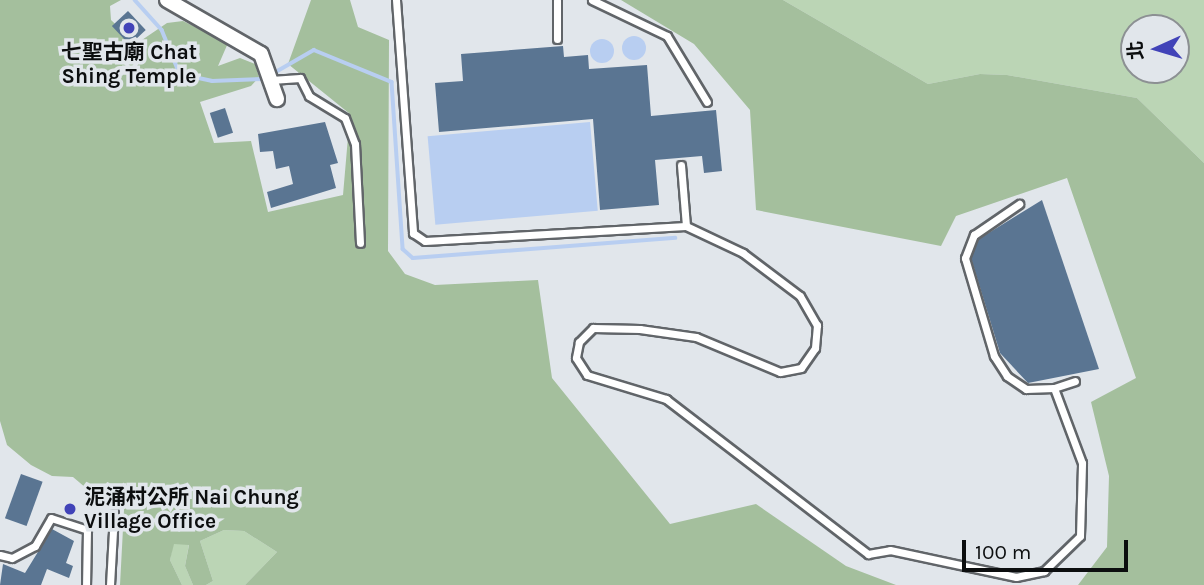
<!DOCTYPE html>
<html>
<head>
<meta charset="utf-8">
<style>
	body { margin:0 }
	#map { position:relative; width:1204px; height:585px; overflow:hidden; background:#e1e6eb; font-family:Karla,"Noto Sans TC",sans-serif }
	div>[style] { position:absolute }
	.green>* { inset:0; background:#bbd5b5 }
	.forest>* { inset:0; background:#a4bf9d }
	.water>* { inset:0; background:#b8cef1; transform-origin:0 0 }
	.round { border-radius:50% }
	.stream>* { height:3.5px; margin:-1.75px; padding:0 1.75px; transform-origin:1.75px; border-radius:1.75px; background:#b8cef1 }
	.building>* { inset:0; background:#5a7592; transform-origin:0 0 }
	.roads { filter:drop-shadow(2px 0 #616569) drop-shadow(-2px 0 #616569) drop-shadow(0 2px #616569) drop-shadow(0 -2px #616569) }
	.service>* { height:7px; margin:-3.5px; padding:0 3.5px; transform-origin:3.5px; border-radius:3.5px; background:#fff }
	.minor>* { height:14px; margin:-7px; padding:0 7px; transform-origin:7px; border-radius:7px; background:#fff }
	.dots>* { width:19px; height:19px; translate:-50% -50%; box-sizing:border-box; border:4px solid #e1e6eb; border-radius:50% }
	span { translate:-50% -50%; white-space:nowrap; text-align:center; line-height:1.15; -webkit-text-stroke:7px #e1e6eb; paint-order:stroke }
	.poi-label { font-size:21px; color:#0c0e0f; font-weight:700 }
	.left { translate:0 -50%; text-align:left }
	.north { position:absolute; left:1120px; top:14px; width:70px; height:70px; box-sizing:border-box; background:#e1e6eb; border:2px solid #8c9093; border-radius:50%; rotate:266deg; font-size:19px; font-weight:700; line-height:28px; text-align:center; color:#0c0e0f }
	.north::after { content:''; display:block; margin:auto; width:24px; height:32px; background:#4143b8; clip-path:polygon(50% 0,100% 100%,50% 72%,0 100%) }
	.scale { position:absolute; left:962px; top:540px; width:166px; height:32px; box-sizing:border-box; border:4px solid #0c0e0f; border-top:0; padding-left:9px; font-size:21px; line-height:24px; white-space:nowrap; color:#0c0e0f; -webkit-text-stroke:5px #e1e6eb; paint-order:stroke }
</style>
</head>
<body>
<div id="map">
	<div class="green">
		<div style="clip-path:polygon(evenodd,783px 0,1204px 0,1204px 163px,1137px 98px,1007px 75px,980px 74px,928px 84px,783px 0,1134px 28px,1176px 28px,1176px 70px,1134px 70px,1134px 28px)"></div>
		<div style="clip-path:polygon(224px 530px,244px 531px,277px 552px,245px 585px,206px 585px,213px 581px,200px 541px)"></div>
		<div style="clip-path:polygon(173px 544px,189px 544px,185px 566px,193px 585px,182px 585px,170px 560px)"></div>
	</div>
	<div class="forest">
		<div style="clip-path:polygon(0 0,121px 0,110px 6px,111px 20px,136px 44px,167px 23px,183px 21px,228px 43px,218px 66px,240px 58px,255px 64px,259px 77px,251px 86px,200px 102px,214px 143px,251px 141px,268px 212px,343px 195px,350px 114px,288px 64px,311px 0,350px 0,358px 27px,389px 40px,388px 251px,405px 274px,435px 285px,538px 280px,552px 378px,670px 524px,756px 504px,846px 566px,896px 585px,245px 585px,277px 552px,244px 531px,224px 530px,200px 541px,213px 581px,206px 585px,193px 585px,185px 566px,189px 545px,174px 544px,170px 560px,182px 585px,120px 585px,125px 491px,86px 488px,73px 477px,52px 476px,31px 465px,7px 445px,0 421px)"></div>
		<div style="clip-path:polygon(621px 0,783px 0,928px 84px,980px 74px,1007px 75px,1137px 98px,1204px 163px,1204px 585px,1078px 585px,1107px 547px,1109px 476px,1091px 402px,1136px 378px,1067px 178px,956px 216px,941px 246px,756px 210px,750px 110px,694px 44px)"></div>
	</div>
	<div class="water">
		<div class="round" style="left:622px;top:36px;width:24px;height:24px"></div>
		<div class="round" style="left:590px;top:39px;width:24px;height:24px"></div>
		<div style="left:590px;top:122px;width:89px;height:163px;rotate:85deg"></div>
	</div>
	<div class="stream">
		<div style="left:135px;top:0;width:40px;rotate:48deg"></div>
		<div style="left:162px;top:30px;width:48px;rotate:67.8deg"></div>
		<div style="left:180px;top:74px;width:33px;rotate:12deg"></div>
		<div style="left:212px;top:81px;width:50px;rotate:-2.3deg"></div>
		<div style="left:274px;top:73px;width:46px;rotate:-29.9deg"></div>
		<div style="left:314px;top:50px;width:84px;rotate:22.3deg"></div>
		<div style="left:392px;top:82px;width:167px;rotate:86.2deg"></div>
		<div style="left:403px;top:249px;width:13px;rotate:42deg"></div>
		<div style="left:413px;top:258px;width:263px;rotate:-4.4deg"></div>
	</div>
	<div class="building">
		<div style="left:128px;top:11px;width:26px;height:22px;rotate:47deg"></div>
		<div style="clip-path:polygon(563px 46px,564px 57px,588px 55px,589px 69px,647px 65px,651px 116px,716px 110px,722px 171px,704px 173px,702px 156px,655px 160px,659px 205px,600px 210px,593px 119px,439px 132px,435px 83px,463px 81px,461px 54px)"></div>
		<div style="left:225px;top:108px;width:26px;height:16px;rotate:72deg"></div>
		<div style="clip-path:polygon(325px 122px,338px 163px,330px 165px,336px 188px,271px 208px,267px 192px,293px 184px,289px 166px,276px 169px,273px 151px,260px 152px,258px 134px)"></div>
		<div style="clip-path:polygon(1042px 200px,1099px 369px,1028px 383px,1000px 353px,971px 258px,979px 239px)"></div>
		<div style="left:21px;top:474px;width:23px;height:47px;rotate:20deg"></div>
		<div style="clip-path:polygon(52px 529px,74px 541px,66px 563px,73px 566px,69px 578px,47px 569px,41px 585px,0 585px,3px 564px,25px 573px)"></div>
	</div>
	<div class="roads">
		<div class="service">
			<div style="left:396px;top:0;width:234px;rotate:85.8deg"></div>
			<div style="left:413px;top:233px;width:14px;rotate:34deg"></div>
			<div style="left:425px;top:241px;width:261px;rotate:-3.3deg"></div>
			<div style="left:686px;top:226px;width:63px;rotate:25.3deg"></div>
			<div style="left:743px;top:253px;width:71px;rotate:37deg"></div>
			<div style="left:800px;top:296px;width:34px;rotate:60deg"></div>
			<div style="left:817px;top:325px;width:23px;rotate:95deg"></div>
			<div style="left:815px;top:348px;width:24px;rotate:125deg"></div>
			<div style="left:801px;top:368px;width:21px;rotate:169deg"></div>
			<div style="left:780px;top:372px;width:91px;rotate:-157.4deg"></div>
			<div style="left:696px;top:337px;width:57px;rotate:-171.9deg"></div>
			<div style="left:640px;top:329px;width:47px;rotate:-178.8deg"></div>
			<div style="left:593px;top:328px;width:20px;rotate:135deg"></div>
			<div style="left:579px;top:342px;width:16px;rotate:101deg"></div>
			<div style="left:576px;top:358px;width:20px;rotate:57deg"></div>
			<div style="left:587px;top:375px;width:83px;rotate:16.9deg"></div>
			<div style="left:666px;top:399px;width:255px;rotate:37.5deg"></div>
			<div style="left:868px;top:554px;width:22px;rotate:-10deg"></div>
			<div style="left:890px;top:550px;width:129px;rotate:12.1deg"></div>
			<div style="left:1016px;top:577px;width:29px;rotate:-12deg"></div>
			<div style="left:1044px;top:571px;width:50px;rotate:-44.2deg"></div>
			<div style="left:1080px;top:536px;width:73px;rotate:-88.4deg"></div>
			<div style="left:1082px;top:463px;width:80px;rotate:-110.5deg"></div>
			<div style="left:1054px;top:388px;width:28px;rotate:178deg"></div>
			<div style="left:1026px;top:389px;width:23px;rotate:-146deg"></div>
			<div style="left:1007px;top:376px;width:24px;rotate:-123deg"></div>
			<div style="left:994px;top:356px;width:102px;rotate:-106.5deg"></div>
			<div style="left:965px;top:258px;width:25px;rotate:-69deg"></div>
			<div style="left:974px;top:235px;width:55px;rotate:-34.6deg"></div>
			<div style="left:557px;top:0;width:39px;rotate:90deg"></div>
			<div style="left:592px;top:0;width:83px;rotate:25.6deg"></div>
			<div style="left:667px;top:36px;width:77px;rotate:58.8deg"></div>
			<div style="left:271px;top:80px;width:29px;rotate:-4deg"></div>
			<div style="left:300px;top:78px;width:20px;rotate:63deg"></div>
			<div style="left:309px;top:96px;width:42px;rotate:31.4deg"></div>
			<div style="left:345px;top:118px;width:28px;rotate:69deg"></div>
			<div style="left:355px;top:144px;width:99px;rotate:87.1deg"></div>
			<div style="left:681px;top:165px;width:61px;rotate:85.3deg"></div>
			<div style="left:1054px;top:388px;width:22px;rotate:-18deg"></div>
			<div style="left:0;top:555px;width:12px;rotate:14deg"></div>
			<div style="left:12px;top:558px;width:26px;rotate:-28deg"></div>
			<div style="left:35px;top:546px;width:32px;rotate:-60deg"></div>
			<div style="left:51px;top:518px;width:38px;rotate:18deg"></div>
			<div style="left:87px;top:530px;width:55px;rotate:91deg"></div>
			<div style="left:110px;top:585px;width:72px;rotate:-86.8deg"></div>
		</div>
		<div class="minor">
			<div style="left:167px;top:0;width:108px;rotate:29.9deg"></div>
			<div style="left:261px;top:54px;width:48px;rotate:70.4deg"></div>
		</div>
	</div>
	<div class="dots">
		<div style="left:129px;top:28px;background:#4143b8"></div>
		<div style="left:70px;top:509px;background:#4143b8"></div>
	</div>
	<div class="poi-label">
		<span style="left:129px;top:64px">七聖古廟 Chat<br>Shing Temple</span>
		<span class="left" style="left:84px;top:509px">泥涌村公所 Nai Chung<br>Village Office</span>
	</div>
	<div class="north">北</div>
	<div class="scale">100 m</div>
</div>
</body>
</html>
